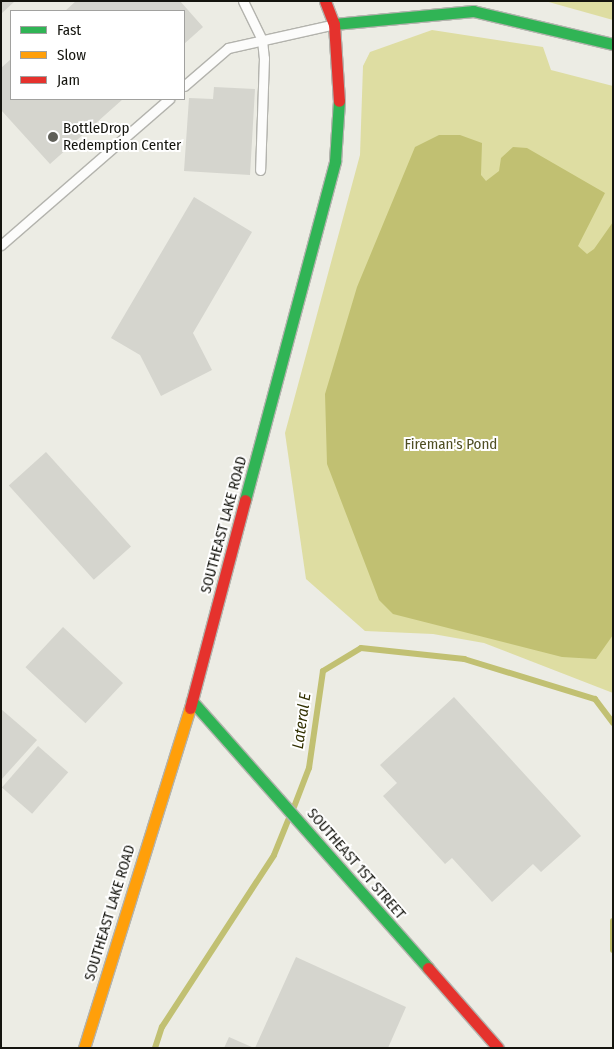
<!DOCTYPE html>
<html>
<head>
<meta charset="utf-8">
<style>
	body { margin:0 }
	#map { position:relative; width:614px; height:1049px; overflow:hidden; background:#ecece4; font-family:"Fira Sans Condensed",sans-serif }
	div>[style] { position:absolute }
	.green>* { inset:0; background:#dedda2 }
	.water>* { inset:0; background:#c1c072 }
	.stream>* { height:6px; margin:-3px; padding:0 3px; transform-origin:3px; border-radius:3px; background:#c1c072 }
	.building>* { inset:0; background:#d5d5ce; transform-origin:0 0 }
	.roads { filter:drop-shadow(1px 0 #b3b3ad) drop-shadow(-1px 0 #b3b3ad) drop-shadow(0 1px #b3b3ad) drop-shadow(0 -1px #b3b3ad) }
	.lane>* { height:9px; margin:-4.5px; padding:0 4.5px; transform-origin:4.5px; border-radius:4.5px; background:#fcfcfb }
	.fast>* { height:11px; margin:-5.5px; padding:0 5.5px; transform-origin:5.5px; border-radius:5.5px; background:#30b455 }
	.slow>* { height:11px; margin:-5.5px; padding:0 5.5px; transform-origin:5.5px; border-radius:5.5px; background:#ff9f0a }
	.jam>* { height:11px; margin:-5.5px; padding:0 5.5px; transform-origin:5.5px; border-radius:5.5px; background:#e5322d }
	.dots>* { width:14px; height:14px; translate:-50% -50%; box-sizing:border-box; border:2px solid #fff; border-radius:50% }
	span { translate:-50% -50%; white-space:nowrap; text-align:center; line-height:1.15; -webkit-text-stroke:4px #fff; paint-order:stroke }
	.poi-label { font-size:15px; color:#14140e }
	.left { translate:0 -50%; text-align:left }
	.park-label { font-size:15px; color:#4f4e23 }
	.street-label { font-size:15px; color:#14140e }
	.water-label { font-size:16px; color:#323102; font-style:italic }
	.frame { position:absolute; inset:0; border:2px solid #14140e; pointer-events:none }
	.legend { position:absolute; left:10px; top:10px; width:175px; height:90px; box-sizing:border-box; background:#fff; border:1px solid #a1a19f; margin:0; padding:6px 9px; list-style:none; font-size:15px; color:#14140e }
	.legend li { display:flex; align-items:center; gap:10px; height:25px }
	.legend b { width:25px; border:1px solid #a1a19f }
</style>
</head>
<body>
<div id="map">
	<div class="green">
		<div style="clip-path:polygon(545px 1px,613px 1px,613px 20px)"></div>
		<div style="clip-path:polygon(432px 30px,543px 47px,551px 70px,613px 86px,613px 693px,484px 643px,433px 634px,365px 631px,306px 579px,285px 433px,360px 155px,363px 66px,370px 52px)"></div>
	</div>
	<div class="water">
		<div style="clip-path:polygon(439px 135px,460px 135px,482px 143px,481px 175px,486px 181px,499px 171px,501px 158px,513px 147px,527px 148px,605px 193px,578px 246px,587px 254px,594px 249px,613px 222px,613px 635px,596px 659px,562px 657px,393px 614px,379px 600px,327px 464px,325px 394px,357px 287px,415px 147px)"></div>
	</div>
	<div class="stream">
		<div style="left:294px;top:807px;width:42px;rotate:-69deg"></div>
		<div style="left:309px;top:768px;width:98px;rotate:-81.8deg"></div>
		<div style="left:323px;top:671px;width:44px;rotate:-31.2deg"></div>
		<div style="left:361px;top:648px;width:104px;rotate:6.1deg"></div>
		<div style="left:464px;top:659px;width:137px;rotate:17deg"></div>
		<div style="left:595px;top:699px;width:30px;rotate:53deg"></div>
		<div style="left:613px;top:921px;width:29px;rotate:90deg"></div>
		<div style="left:155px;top:1048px;width:22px;rotate:-72deg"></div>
		<div style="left:162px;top:1027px;width:205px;rotate:-56.9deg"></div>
		<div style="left:274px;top:855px;width:38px;rotate:-68deg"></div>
	</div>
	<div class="building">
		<div style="clip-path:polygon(1px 1px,15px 1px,1px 14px)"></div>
		<div style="clip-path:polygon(76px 1px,180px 1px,203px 27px,184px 44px,184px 11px,65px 11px)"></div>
		<div style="clip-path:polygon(11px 59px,11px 99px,123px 99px,50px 164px,1px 110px,1px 68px)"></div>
		<div style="clip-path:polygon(214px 87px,255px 89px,250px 175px,184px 171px,189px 98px,213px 99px)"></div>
		<div style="clip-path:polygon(194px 197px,252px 232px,193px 333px,212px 370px,161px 396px,140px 355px,111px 338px)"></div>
		<div style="left:46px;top:452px;width:127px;height:50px;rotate:48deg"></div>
		<div style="left:63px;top:627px;width:82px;height:55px;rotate:43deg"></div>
		<div style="clip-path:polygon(454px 697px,581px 836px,541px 872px,533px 864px,492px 902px,452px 858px,445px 864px,383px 796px,397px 783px,380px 765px)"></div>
		<div style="clip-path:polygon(1px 709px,37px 740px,1px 780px)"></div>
		<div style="left:38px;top:746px;width:40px;height:55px;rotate:41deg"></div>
		<div style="clip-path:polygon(296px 957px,406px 1007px,388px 1048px,255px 1048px)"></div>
		<div style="clip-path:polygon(229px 1037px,254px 1048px,224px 1048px)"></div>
	</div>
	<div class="roads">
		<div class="lane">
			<div style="left:243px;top:1px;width:43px;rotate:64deg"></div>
			<div style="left:262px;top:40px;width:18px;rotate:84deg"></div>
			<div style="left:264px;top:58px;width:112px;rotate:92deg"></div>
			<div style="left:184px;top:86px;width:58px;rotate:-40.8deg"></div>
			<div style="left:228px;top:48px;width:106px;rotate:-12.6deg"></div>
			<div style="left:1px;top:245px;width:223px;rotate:-41deg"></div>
		</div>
		<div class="fast">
			<div style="left:334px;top:24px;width:140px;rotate:-5.3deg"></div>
			<div style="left:473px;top:11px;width:144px;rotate:13.3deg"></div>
			<div style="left:245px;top:500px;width:351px;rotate:-75.1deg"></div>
			<div style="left:335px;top:161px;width:60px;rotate:-86.2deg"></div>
			<div style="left:192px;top:701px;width:356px;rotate:48.5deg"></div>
		</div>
		<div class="slow">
			<div style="left:84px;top:1048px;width:356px;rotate:-72.7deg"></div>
		</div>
		<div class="jam">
			<div style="left:325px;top:1px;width:25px;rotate:69deg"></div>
			<div style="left:334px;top:24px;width:77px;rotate:86.3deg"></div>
			<div style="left:190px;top:708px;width:215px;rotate:-75.2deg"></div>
			<div style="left:428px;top:968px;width:106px;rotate:48.8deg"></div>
		</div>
	</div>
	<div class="dots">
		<div style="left:53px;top:137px;background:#606059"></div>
	</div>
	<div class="poi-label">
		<span class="left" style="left:63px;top:137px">BottleDrop<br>Redemption Center</span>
	</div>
	<div class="park-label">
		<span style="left:451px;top:445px">Fireman's Pond</span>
	</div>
	<div class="street-label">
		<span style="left:224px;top:525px;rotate:-75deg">SOUTHEAST LAKE ROAD</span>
		<span style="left:356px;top:864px;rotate:49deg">SOUTHEAST 1ST STREET</span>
		<span style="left:110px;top:913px;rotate:-73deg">SOUTHEAST LAKE ROAD</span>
	</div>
	<div class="water-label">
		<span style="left:302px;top:721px;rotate:-82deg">Lateral E</span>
	</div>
	<div class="frame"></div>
	<ul class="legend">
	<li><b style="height:6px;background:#30b455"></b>Fast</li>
	<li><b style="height:6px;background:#ff9f0a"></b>Slow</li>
	<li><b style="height:6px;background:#e5322d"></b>Jam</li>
	</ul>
</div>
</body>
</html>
